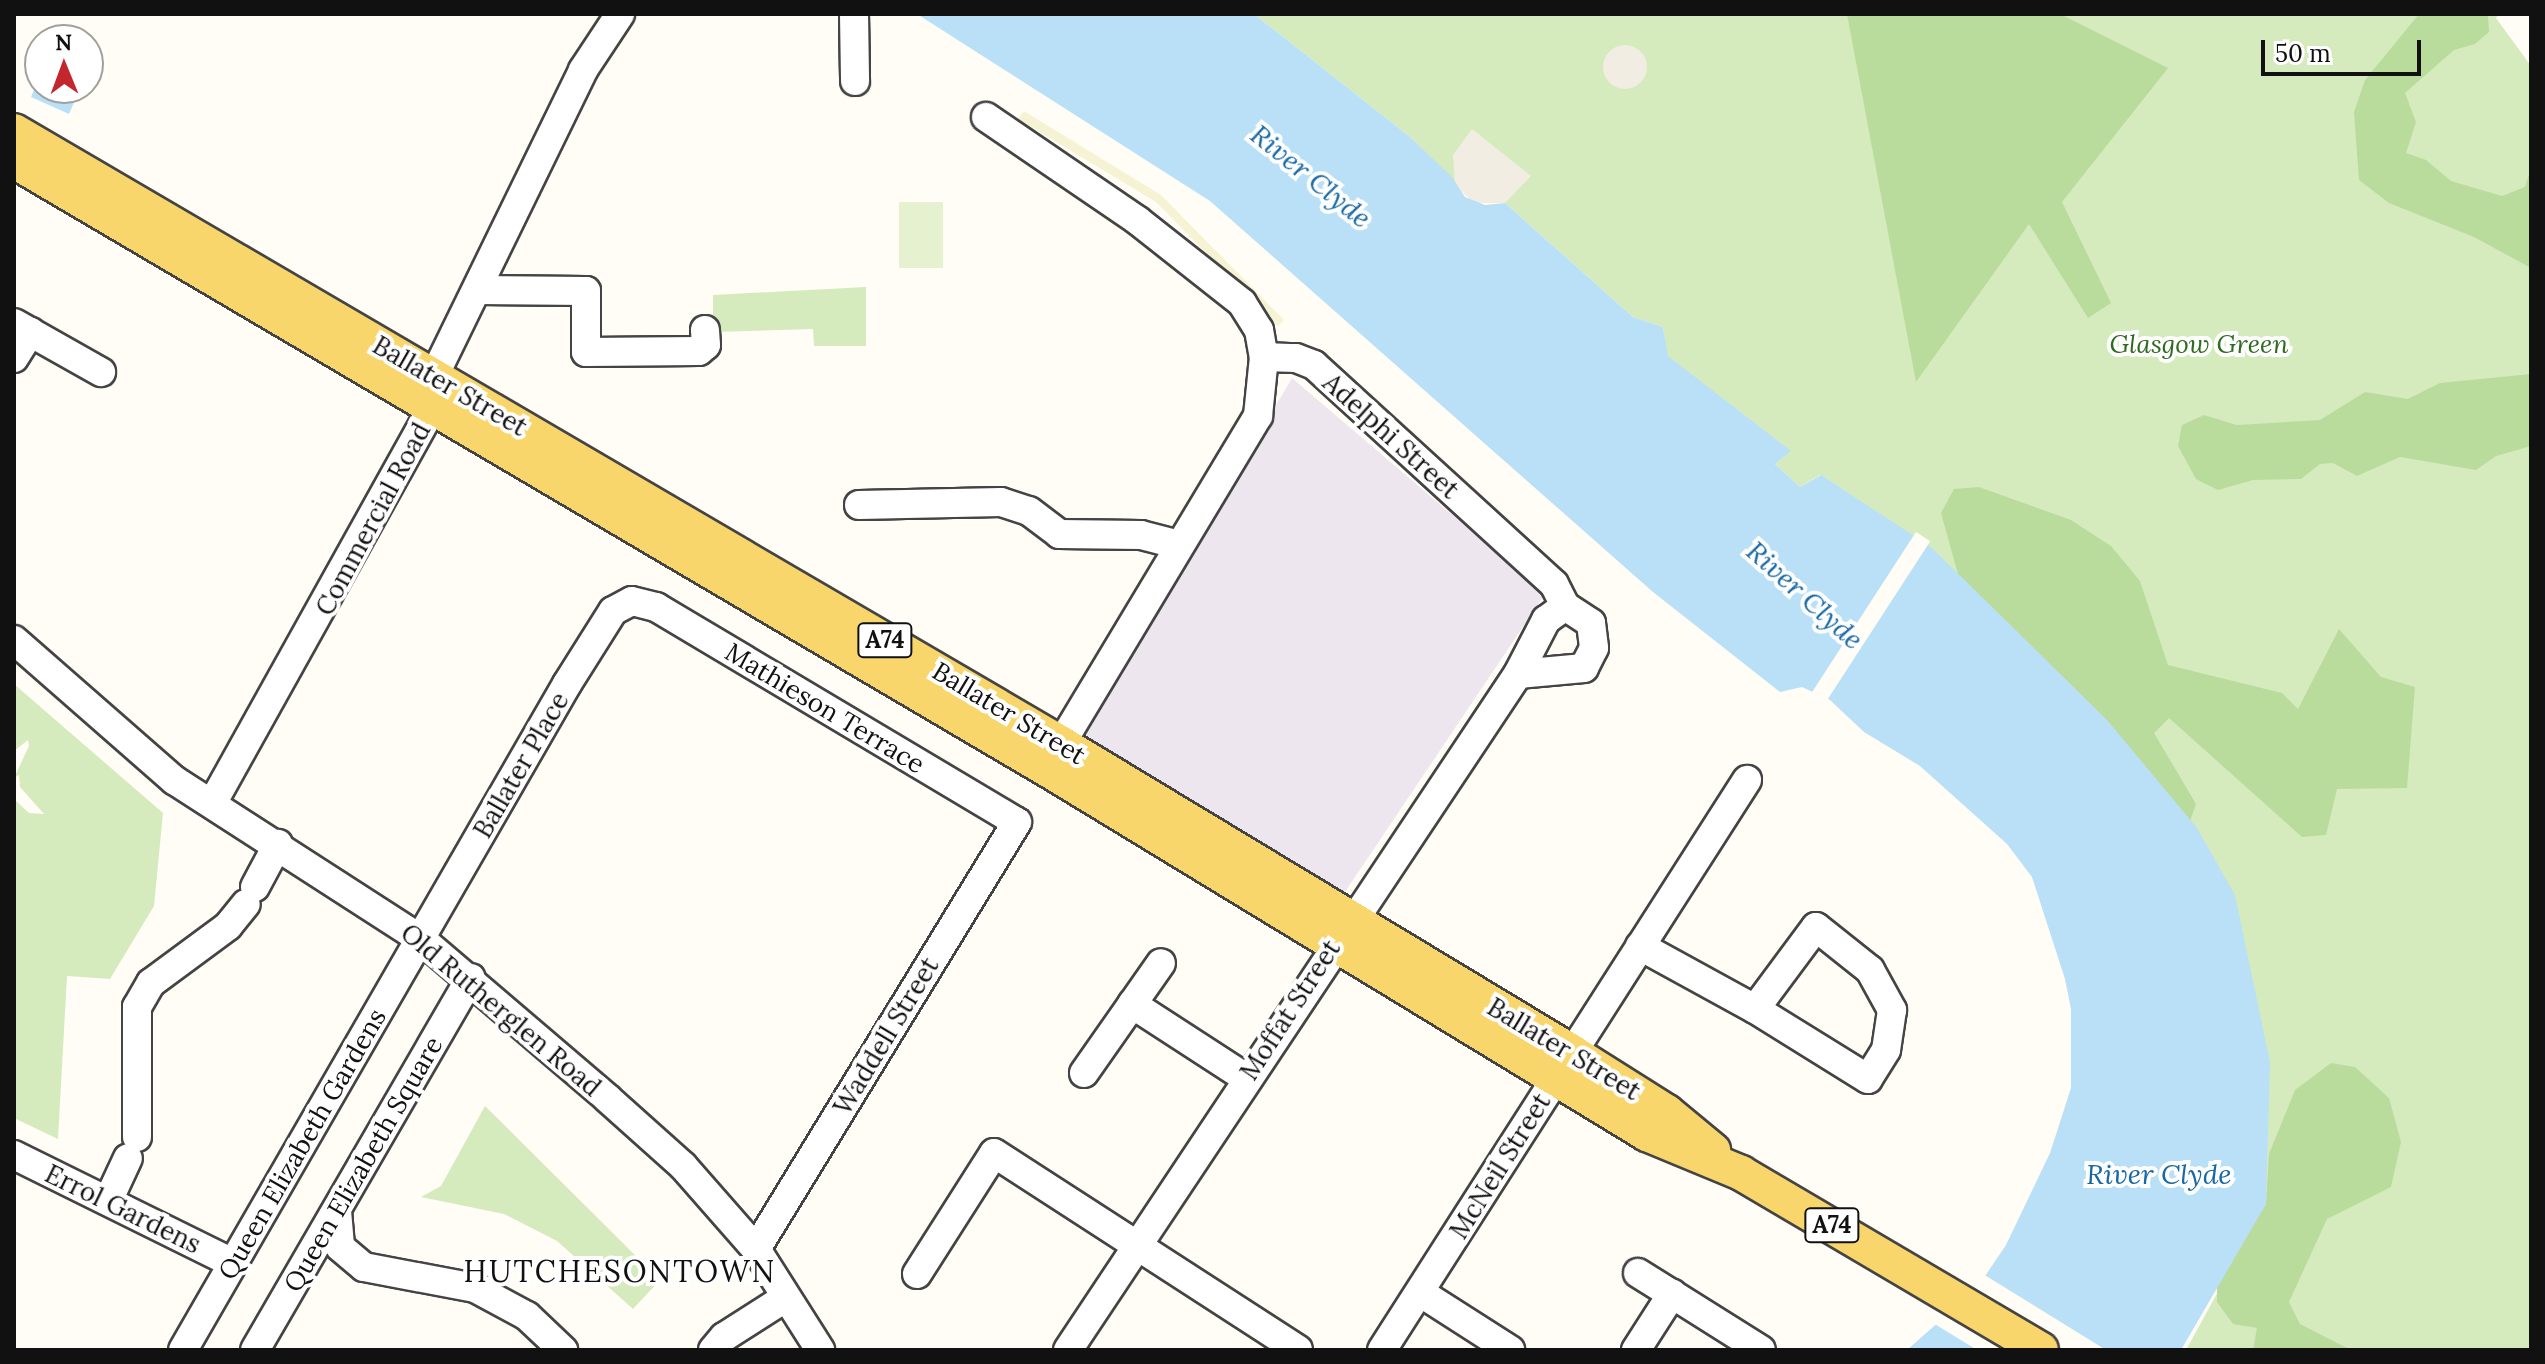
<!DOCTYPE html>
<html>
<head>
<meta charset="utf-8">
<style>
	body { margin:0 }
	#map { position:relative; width:2545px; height:1364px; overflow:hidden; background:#fffdf5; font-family:Lora,serif }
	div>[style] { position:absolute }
	.industrial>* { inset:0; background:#eee6ef }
	.farmland>* { inset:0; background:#f6f3d4 }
	.green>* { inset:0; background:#d5ebbd }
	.forest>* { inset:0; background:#b9dc9c }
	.pitch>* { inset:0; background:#e6f2cf; transform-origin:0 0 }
	.plaza>* { inset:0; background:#f1ede2 }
	.round { border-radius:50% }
	.water>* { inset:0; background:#b9e0f7 }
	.pier>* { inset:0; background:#fffdf5; transform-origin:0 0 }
	.roads { filter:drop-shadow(2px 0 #444) drop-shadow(-2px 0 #444) drop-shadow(0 2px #444) drop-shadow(0 -2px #444) }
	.minor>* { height:28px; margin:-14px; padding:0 14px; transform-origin:14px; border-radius:14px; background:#fff }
	.major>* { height:34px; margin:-17px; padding:0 17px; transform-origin:17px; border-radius:17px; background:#f9d66b }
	span { translate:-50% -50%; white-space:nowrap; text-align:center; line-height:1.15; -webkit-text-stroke:8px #fff; paint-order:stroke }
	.shield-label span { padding:2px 6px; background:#fff; border:2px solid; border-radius:6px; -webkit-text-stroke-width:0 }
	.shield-label { font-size:24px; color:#111; font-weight:700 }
	.park-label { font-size:26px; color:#2f6b1f; font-style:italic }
	.street-label { font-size:26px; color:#111 }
	.water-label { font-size:28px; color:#1768a6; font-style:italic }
	.quarter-label { font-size:30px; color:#111; letter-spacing:2px }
	.frame { position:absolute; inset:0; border:16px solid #111; pointer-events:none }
	.north { position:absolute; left:24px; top:24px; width:80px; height:80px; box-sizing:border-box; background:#fff; border:2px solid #a0a0a0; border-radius:50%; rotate:359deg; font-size:22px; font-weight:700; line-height:32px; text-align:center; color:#111 }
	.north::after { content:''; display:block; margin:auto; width:28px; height:36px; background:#c4262e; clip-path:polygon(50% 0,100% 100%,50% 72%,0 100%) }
	.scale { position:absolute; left:2261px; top:40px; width:160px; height:36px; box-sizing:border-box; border:4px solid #111; border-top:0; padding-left:10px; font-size:24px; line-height:28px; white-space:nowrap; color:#111; -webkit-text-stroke:6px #fff; paint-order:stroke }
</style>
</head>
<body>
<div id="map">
	<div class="industrial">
		<div style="clip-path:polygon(1292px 378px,1545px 594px,1343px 895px,1082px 736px)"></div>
	</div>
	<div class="farmland">
		<div style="clip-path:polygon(1024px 111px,1161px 195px,1284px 320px,1278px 326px,1156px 202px,1018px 119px)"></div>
	</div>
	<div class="green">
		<div style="clip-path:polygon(1254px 14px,2499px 14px,2496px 18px,2531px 66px,2531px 1350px,2186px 1350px,2266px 1204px,1820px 475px,1800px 487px,1775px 464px,1790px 451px,1667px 356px,1663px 327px,1633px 317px,1505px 203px,1474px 203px,1410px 137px)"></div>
		<div style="clip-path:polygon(866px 287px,866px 346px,814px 346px,813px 329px,713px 332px,713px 295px)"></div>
		<div style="clip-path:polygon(14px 684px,163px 813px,154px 906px,110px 979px,67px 976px,58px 1139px,14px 1118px,14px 799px,29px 813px,44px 814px,20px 787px,19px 775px,14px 778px,29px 746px,28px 740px,14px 751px)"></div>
		<div style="clip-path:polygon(485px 1106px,660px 1280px,633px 1309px,557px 1241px,504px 1214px,421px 1197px,441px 1186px)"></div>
	</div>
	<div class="forest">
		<div style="clip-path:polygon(1847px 14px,2060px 14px,2168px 68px,2062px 202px,2111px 303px,2088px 318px,2029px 224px,1916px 382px)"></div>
		<div style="clip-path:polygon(2419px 14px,2488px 14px,2489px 32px,2475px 44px,2454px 50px,2405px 93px,2416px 122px,2406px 153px,2426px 160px,2451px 181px,2502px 196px,2525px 187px,2531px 168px,2531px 268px,2474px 237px,2389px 203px,2359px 180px,2354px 112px,2365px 80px)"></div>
		<div style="clip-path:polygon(2531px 374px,2531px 446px,2496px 456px,2476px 470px,2400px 457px,2357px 476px,2333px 463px,2320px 464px,2301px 479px,2253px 480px,2218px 490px,2196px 479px,2178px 446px,2182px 425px,2204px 415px,2237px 425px,2320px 420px,2365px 392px,2408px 399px,2440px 383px)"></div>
		<div style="clip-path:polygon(1979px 487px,2071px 520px,2111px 546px,2140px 581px,2168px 665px,2282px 693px,2298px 709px,2339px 629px,2381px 677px,2415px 687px,2407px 788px,2337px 789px,2326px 835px,2302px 837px,2169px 718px,2154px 733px,2196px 804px,2189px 824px,1961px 585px,1941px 513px,1954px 489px)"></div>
		<div style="clip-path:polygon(2331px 1063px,2355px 1067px,2389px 1098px,2401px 1142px,2391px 1187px,2327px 1219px,2289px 1302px,2300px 1324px,2351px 1350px,2253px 1350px,2257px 1328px,2233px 1324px,2217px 1302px,2217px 1279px,2266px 1204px,2269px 1154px,2295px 1090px)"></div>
	</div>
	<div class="pitch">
		<div style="left:899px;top:202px;width:44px;height:66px"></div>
	</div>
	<div class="plaza">
		<div class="round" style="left:1603px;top:45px;width:44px;height:44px"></div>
		<div style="clip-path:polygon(1472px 129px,1531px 176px,1505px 203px,1474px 203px,1455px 185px,1453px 155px)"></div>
	</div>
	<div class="water">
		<div style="clip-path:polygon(917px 14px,1254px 14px,1410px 137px,1452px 177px,1465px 197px,1485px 205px,1505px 203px,1633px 317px,1663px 327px,1668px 356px,1791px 451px,1775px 464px,1800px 487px,1821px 475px,1931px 547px,2107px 720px,2197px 828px,2235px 895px,2270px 1062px,2266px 1204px,2181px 1350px,1907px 1350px,1977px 1288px,2006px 1245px,2050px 1153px,2071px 1088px,2071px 1009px,2065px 979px,2032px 877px,2007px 844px,1920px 766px,1864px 732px,1830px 700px,1802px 687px,1780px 692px,1653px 592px,1210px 201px)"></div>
		<div style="clip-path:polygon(40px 76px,40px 88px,80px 88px,69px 114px,31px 97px)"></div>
	</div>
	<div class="pier">
		<div style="left:1916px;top:532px;width:17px;height:194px;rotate:33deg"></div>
		<div style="clip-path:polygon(1983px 1274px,2106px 1350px,1977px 1350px,1933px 1323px)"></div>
	</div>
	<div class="roads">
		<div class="minor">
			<div style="left:854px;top:14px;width:67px;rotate:89.1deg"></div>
			<div style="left:986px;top:117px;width:183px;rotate:34.3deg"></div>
			<div style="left:1137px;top:220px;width:134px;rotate:38.3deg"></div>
			<div style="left:1242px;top:303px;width:32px;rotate:58deg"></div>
			<div style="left:1259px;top:330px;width:27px;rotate:80deg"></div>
			<div style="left:1264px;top:357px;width:32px;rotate:2deg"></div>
			<div style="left:1296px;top:358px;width:19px;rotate:21deg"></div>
			<div style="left:1314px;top:365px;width:325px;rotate:42.4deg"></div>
			<div style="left:1554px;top:584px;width:25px;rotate:63deg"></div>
			<div style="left:478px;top:290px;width:108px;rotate:0.5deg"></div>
			<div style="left:586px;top:291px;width:61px;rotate:90deg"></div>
			<div style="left:586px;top:352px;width:113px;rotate:-0.5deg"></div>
			<div style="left:699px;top:351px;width:9px;rotate:-41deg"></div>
			<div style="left:706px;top:345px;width:15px;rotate:-94deg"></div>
			<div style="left:14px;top:323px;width:100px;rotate:29.4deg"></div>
			<div style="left:14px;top:358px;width:31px;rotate:-58deg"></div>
			<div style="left:859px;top:505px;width:142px;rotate:-1.2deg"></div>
			<div style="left:1001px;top:502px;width:29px;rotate:18deg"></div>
			<div style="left:1029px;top:511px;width:38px;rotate:37deg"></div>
			<div style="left:1059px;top:534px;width:82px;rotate:0.7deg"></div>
			<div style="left:1141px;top:535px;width:40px;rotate:14.4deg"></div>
			<div style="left:14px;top:640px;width:213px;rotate:41.2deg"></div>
			<div style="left:174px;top:780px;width:294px;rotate:32.8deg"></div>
			<div style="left:421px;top:939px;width:245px;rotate:40.5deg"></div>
			<div style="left:607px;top:1098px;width:102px;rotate:41.8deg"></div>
			<div style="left:683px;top:1166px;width:111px;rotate:48.7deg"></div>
			<div style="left:756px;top:1249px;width:120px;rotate:57.6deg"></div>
			<div style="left:1050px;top:762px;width:404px;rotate:-59deg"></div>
			<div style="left:1258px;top:416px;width:59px;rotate:-84.2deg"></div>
			<div style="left:213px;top:802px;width:450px;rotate:-60.9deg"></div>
			<div style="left:432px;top:409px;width:33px;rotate:-87deg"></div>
			<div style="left:434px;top:376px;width:340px;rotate:-64deg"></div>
			<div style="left:583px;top:70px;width:67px;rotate:-56.5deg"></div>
			<div style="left:255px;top:887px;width:49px;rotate:-61.9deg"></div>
			<div style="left:1640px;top:946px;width:131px;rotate:28.7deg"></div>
			<div style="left:1755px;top:1009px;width:102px;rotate:-53.4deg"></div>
			<div style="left:1816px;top:927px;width:69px;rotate:38.5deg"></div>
			<div style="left:1870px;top:970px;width:46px;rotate:61.2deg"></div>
			<div style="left:1892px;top:1010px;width:40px;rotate:98.5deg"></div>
			<div style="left:1886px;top:1050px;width:34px;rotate:122deg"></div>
			<div style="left:1868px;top:1079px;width:133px;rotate:-148.2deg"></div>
			<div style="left:1132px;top:1004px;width:136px;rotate:33deg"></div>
			<div style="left:1084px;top:1073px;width:134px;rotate:-55deg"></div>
			<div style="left:137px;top:1137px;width:130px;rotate:-90deg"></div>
			<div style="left:137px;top:1007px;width:28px;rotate:-60deg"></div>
			<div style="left:151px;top:983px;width:96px;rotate:-36.5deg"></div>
			<div style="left:228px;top:926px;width:28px;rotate:-51deg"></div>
			<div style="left:14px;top:1155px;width:244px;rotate:26.3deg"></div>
			<div style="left:108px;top:1201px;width:47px;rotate:-65.1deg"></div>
			<div style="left:337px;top:1211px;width:36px;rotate:85deg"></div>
			<div style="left:340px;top:1247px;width:31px;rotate:40deg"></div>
			<div style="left:364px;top:1267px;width:113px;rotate:10.7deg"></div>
			<div style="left:475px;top:1288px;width:59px;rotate:28.3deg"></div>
			<div style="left:527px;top:1316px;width:50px;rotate:43.4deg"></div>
			<div style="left:1638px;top:1273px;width:40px;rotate:32deg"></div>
			<div style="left:917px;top:1274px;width:143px;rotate:-57.5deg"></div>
			<div style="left:994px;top:1153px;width:362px;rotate:32.9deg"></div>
			<div style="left:1421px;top:1293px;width:106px;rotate:32.6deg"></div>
			<div style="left:183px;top:1350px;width:769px;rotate:-60.03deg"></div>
			<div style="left:567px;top:684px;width:86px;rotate:-57.8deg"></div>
			<div style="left:613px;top:611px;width:21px;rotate:-28deg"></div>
			<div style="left:632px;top:601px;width:25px;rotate:14deg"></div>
			<div style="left:656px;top:607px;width:420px;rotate:30.8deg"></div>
			<div style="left:1017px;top:822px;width:500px;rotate:121.43deg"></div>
			<div style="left:255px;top:1350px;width:430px;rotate:-59.9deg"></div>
			<div style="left:713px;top:1350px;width:17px;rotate:-50deg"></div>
			<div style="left:724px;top:1337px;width:72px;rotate:-32.6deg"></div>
			<div style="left:1068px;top:1350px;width:812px;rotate:-56.35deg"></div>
			<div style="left:1518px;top:674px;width:61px;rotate:-62.6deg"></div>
			<div style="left:1546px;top:620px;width:24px;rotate:-36deg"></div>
			<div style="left:1565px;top:606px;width:31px;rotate:33deg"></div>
			<div style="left:1591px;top:623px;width:25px;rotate:83deg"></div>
			<div style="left:1594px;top:648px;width:22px;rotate:117deg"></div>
			<div style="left:1584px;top:668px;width:66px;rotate:174.8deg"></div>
			<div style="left:1382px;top:1350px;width:677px;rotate:-57.37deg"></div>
			<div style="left:1636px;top:1350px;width:67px;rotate:-57.3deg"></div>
			<div style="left:1672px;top:1294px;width:105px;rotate:32.2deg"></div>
		</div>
		<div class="major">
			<div style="left:14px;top:131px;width:1214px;rotate:30.32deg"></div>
			<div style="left:1062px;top:744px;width:596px;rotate:31.13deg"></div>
			<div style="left:1572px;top:1052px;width:112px;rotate:32.3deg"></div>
			<div style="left:1667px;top:1112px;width:60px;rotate:39.6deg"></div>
			<div style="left:14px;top:161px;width:1214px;rotate:30.49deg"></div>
			<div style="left:1060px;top:777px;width:687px;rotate:31.31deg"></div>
			<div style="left:1647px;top:1134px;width:102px;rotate:22.5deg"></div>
			<div style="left:1741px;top:1173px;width:348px;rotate:30.5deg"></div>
		</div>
	</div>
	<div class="shield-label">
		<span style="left:885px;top:640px">A74</span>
		<span style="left:1832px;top:1225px">A74</span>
	</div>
	<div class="park-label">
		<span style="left:2199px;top:344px">Glasgow Green</span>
	</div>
	<div class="street-label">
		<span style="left:450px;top:386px;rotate:30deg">Ballater Street</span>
		<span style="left:1391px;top:436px;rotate:42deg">Adelphi Street</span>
		<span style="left:373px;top:519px;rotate:-62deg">Commercial Road</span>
		<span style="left:825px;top:708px;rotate:31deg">Mathieson Terrace</span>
		<span style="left:1009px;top:713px;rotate:31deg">Ballater Street</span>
		<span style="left:521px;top:765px;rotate:-60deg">Ballater Place</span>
		<span style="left:501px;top:1010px;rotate:40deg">Old Rutherglen Road</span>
		<span style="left:1290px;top:1010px;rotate:-57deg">Moffat Street</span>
		<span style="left:886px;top:1036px;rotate:-59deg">Waddell Street</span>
		<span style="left:1564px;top:1049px;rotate:31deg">Ballater Street</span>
		<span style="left:302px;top:1144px;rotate:-60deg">Queen Elizabeth Gardens</span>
		<span style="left:363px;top:1164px;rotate:-60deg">Queen Elizabeth Square</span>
		<span style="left:1500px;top:1166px;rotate:-58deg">McNeil Street</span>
		<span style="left:123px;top:1209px;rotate:26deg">Errol Gardens</span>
	</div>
	<div class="water-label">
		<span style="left:1311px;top:176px;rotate:39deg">River Clyde</span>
		<span style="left:1805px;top:595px;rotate:42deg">River Clyde</span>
		<span style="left:2159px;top:1174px">River Clyde</span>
	</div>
	<div class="quarter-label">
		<span style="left:620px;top:1271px">HUTCHESONTOWN</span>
	</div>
	<div class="frame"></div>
	<div class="north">N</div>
	<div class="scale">50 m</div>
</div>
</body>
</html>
